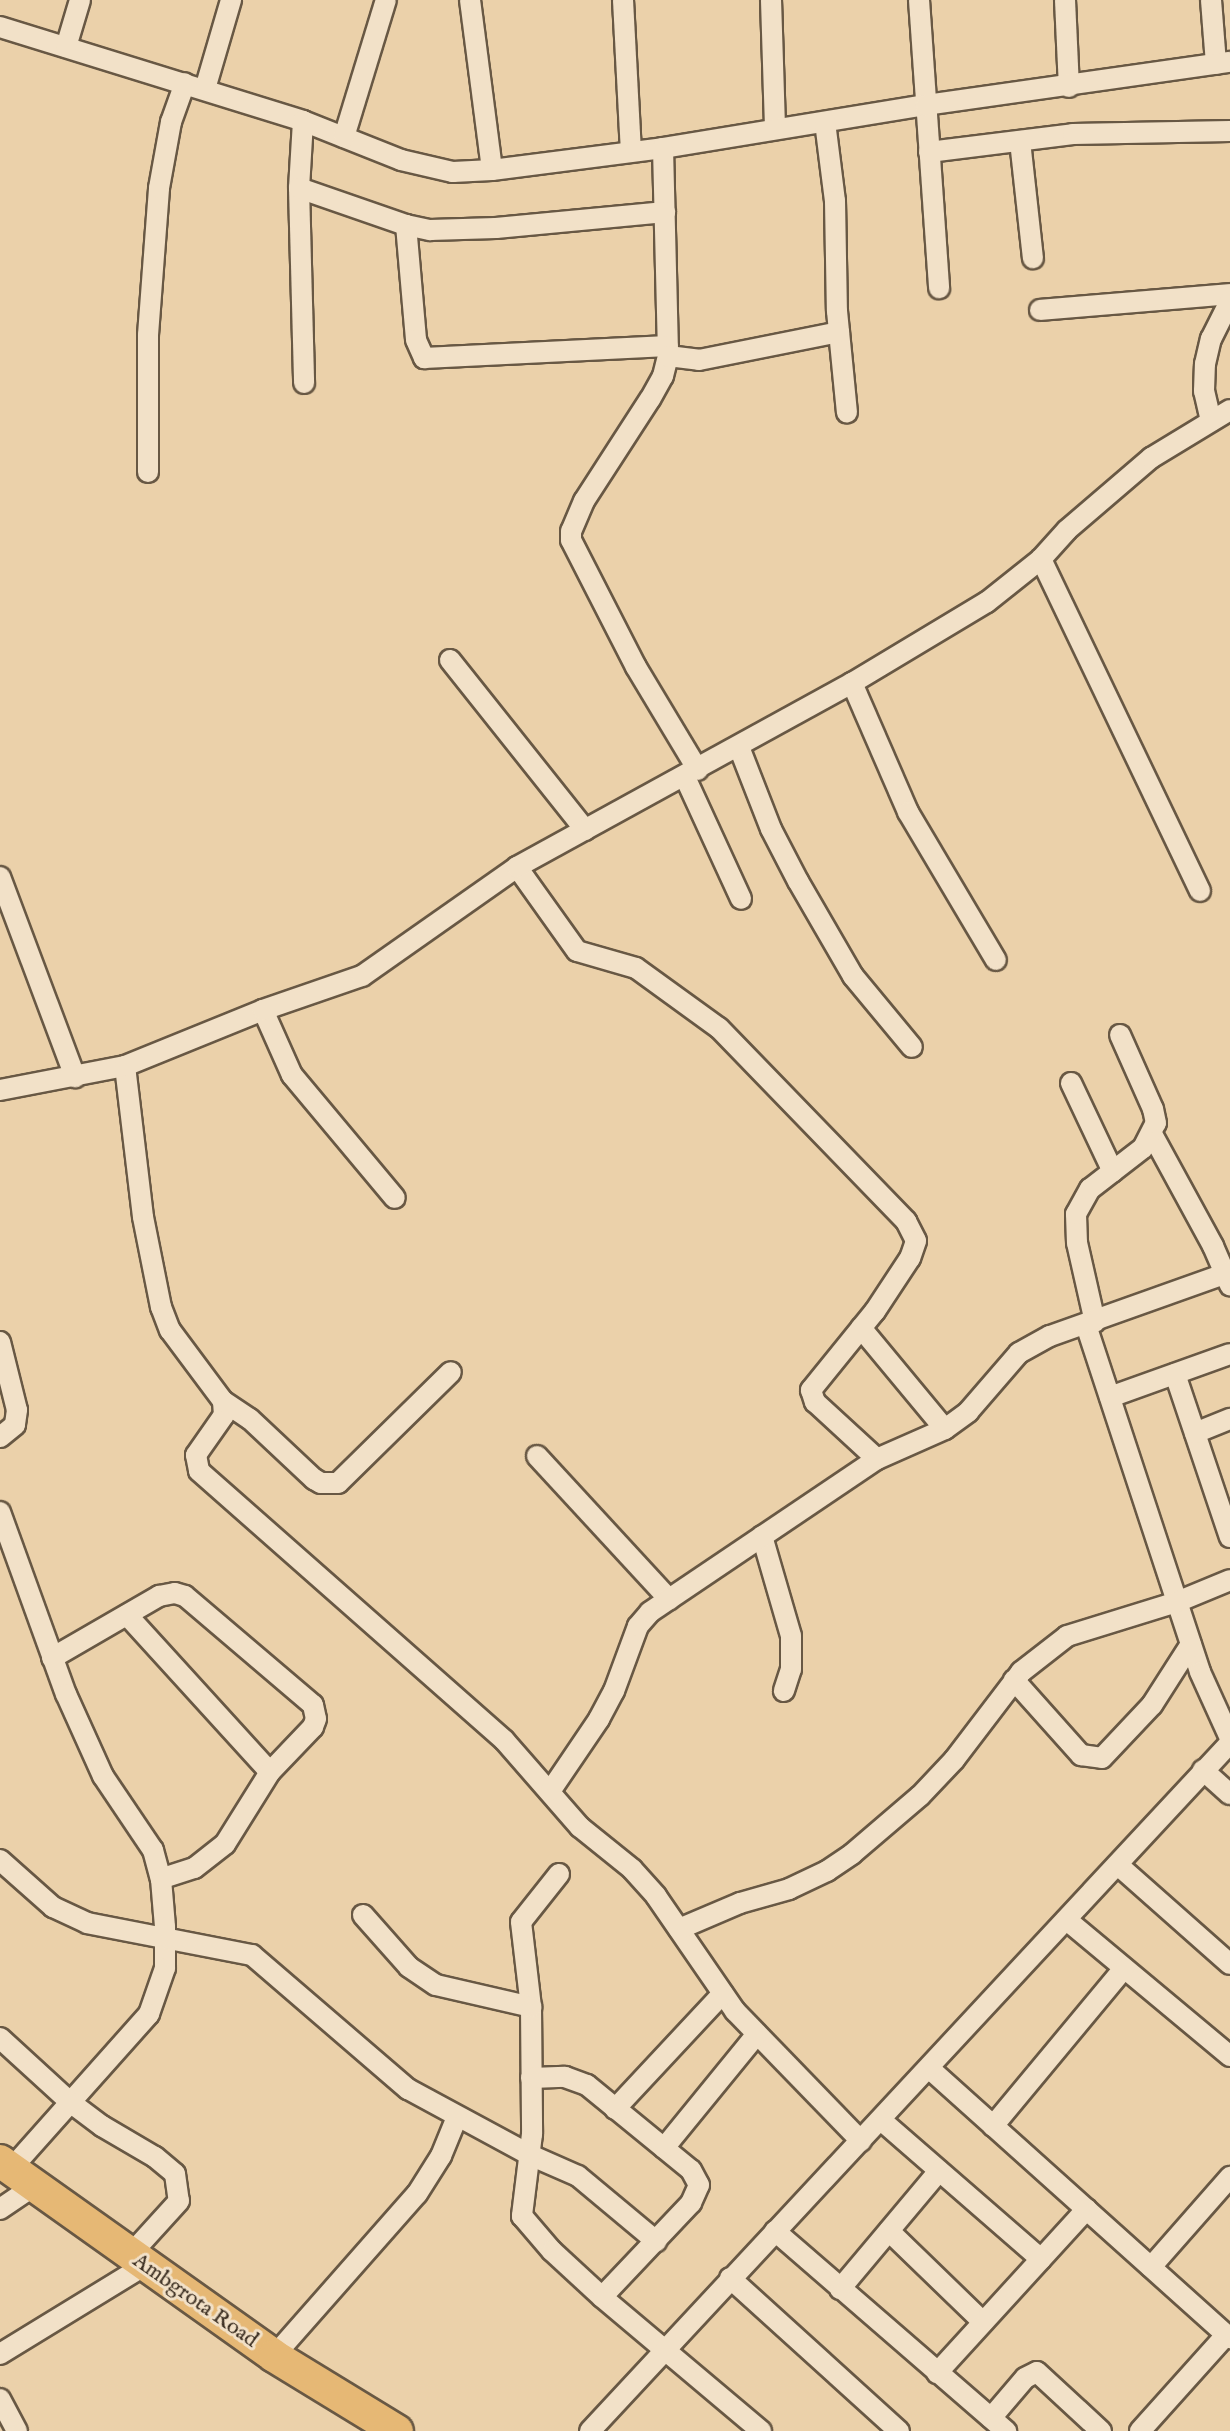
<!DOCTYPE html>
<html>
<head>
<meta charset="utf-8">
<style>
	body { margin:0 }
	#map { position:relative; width:1230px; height:2431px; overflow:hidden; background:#ebd1aa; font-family:"IM FELL English",serif }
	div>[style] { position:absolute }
	.roads { filter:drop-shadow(2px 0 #685844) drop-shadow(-2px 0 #685844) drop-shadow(0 2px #685844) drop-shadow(0 -2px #685844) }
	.minor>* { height:20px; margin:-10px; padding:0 10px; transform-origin:10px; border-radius:10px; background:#f2e1c8 }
	.primary>* { height:32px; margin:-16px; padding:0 16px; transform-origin:16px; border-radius:16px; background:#e6b875 }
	span { translate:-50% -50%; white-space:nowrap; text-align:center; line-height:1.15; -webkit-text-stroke:6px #f2e1c8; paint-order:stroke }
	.street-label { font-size:22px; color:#3c2f22 }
</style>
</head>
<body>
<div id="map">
	<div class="roads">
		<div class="minor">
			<div style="left:470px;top:0;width:171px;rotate:82.6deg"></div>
			<div style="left:623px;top:0;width:151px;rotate:87deg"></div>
			<div style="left:771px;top:0;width:129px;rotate:88.2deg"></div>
			<div style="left:919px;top:0;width:289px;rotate:86deg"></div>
			<div style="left:1065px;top:0;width:87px;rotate:87.4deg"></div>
			<div style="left:1211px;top:0;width:64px;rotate:85.5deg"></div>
			<div style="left:0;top:27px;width:317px;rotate:17.2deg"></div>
			<div style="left:303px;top:121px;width:105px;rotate:21.7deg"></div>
			<div style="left:401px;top:160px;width:53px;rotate:13deg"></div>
			<div style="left:453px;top:172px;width:39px;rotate:-3deg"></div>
			<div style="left:492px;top:170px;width:172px;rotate:-7.3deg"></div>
			<div style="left:663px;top:148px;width:266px;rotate:-9.3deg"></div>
			<div style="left:926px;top:105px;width:307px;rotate:-8.1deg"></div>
			<div style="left:66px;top:47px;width:49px;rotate:-73.4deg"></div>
			<div style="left:205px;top:89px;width:93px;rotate:-73.7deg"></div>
			<div style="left:303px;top:121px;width:67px;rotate:93.4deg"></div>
			<div style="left:299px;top:188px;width:195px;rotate:88.5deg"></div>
			<div style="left:825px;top:122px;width:80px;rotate:82.8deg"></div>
			<div style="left:835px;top:201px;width:110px;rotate:89deg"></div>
			<div style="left:837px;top:311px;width:102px;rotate:84.4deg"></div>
			<div style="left:344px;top:137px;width:143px;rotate:-73deg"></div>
			<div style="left:1020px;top:141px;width:118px;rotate:83.7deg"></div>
			<div style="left:663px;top:148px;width:208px;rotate:88.6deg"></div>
			<div style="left:668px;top:356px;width:21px;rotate:104deg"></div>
			<div style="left:663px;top:376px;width:26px;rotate:119deg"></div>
			<div style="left:650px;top:399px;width:121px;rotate:122.9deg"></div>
			<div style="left:584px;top:501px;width:33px;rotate:113deg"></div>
			<div style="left:571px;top:531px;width:9px;rotate:90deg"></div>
			<div style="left:571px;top:540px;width:143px;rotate:62.9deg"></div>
			<div style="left:636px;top:667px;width:120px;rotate:59deg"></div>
			<div style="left:929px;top:152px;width:145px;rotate:-7.1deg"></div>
			<div style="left:1073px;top:134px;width:157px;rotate:-1.1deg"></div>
			<div style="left:299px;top:188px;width:113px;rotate:19.1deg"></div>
			<div style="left:406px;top:225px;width:25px;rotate:12deg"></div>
			<div style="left:430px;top:230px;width:66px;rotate:-1.7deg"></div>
			<div style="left:496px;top:228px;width:170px;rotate:-5.4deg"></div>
			<div style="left:406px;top:225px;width:115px;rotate:85deg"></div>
			<div style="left:416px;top:340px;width:20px;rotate:66deg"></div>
			<div style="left:424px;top:358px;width:244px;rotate:-2.8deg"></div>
			<div style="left:1040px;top:310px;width:191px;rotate:-4.8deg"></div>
			<div style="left:668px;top:356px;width:31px;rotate:7deg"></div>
			<div style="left:699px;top:360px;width:143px;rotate:-11.3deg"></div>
			<div style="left:1211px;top:421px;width:31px;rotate:-103deg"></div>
			<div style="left:1204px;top:391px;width:27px;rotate:-88deg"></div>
			<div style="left:1205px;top:364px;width:26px;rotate:-77deg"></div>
			<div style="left:1211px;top:339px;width:42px;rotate:-63.4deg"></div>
			<div style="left:148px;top:472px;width:137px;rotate:-90deg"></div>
			<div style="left:148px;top:335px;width:147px;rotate:-85.7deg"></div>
			<div style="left:159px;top:188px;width:67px;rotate:-79.7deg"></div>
			<div style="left:171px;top:122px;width:41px;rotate:-70.3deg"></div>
			<div style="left:1041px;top:559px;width:368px;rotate:64.4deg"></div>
			<div style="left:450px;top:660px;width:217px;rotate:51.5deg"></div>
			<div style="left:852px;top:683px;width:141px;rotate:66.5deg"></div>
			<div style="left:908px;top:812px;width:172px;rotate:59.3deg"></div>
			<div style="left:739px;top:747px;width:88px;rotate:68.7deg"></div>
			<div style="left:771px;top:829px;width:59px;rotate:62.6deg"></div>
			<div style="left:798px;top:881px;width:110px;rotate:59.9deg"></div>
			<div style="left:853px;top:976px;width:92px;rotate:50.3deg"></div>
			<div style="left:685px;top:777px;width:134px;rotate:65.3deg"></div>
			<div style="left:517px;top:867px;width:103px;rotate:54.5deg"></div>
			<div style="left:577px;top:951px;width:61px;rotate:16.1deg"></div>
			<div style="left:636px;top:968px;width:102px;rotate:35.9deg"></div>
			<div style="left:719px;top:1028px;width:269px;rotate:45.9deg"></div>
			<div style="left:906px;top:1221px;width:22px;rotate:63deg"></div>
			<div style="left:916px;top:1241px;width:18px;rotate:109deg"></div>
			<div style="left:910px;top:1258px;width:64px;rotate:123.4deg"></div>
			<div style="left:875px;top:1311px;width:102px;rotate:129deg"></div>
			<div style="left:811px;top:1390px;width:13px;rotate:72deg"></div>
			<div style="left:815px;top:1402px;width:84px;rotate:42.6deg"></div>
			<div style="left:0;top:877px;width:214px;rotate:69.4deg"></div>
			<div style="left:263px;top:1010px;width:71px;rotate:66deg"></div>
			<div style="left:292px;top:1075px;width:160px;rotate:50.1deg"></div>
			<div style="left:125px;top:1066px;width:152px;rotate:83.2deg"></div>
			<div style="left:143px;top:1217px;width:92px;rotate:78.7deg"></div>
			<div style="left:161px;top:1307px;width:25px;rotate:69deg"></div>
			<div style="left:170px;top:1330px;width:89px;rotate:53.3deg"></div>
			<div style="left:223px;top:1401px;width:14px;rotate:86deg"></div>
			<div style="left:224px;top:1415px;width:49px;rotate:125deg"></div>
			<div style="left:196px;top:1455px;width:16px;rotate:79deg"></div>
			<div style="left:199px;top:1471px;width:407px;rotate:41.4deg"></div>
			<div style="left:504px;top:1740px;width:116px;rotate:48.9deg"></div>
			<div style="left:580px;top:1827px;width:67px;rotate:38.9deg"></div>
			<div style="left:632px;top:1869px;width:36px;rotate:48deg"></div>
			<div style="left:656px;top:1896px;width:140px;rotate:55.5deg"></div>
			<div style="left:735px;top:2011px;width:181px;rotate:45.9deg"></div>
			<div style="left:1071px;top:1083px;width:98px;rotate:64.7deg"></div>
			<div style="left:0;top:1090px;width:127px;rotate:-10.9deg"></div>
			<div style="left:125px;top:1066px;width:149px;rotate:-22.1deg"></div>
			<div style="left:263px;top:1010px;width:105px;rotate:-19deg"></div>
			<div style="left:362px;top:976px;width:189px;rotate:-35.1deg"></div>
			<div style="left:517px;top:867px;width:382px;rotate:-28.8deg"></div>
			<div style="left:852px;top:683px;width:157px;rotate:-31deg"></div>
			<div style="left:987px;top:602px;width:69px;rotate:-38.5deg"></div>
			<div style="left:1041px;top:559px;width:39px;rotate:-48deg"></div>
			<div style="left:1067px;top:530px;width:111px;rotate:-40.6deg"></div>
			<div style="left:1151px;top:458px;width:92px;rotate:-31.3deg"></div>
			<div style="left:1152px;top:1134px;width:128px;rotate:61.4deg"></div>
			<div style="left:1213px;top:1246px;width:43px;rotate:66.4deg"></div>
			<div style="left:1095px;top:1322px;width:81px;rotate:-102.8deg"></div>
			<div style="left:1077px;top:1243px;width:29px;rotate:-92deg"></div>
			<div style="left:1076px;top:1214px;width:29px;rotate:-61deg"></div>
			<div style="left:1090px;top:1189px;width:67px;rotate:-37.7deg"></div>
			<div style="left:1143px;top:1148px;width:28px;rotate:-63deg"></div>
			<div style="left:1156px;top:1123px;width:14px;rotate:-102deg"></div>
			<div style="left:1153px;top:1109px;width:81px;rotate:-114deg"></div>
			<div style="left:1086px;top:1325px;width:365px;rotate:71.8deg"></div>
			<div style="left:1200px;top:1672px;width:72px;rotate:65.6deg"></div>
			<div style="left:861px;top:1328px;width:131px;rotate:50.3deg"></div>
			<div style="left:0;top:1342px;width:70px;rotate:76deg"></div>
			<div style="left:17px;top:1410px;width:15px;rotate:98deg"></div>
			<div style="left:15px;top:1425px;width:19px;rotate:141deg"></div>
			<div style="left:1175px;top:1374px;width:172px;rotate:71.4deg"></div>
			<div style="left:1110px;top:1397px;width:127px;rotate:-19.7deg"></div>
			<div style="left:223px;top:1401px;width:32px;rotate:34deg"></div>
			<div style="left:250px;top:1419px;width:88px;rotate:43.2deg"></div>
			<div style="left:314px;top:1479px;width:8px;rotate:30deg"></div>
			<div style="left:321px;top:1483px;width:17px"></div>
			<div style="left:338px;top:1483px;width:158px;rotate:-44.5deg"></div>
			<div style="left:1195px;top:1433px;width:38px;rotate:-22deg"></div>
			<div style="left:537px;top:1456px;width:195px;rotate:47.3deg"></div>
			<div style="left:0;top:1512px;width:194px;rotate:70.1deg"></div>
			<div style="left:66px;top:1694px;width:90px;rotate:65.7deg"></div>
			<div style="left:103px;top:1776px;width:89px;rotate:56deg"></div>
			<div style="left:153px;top:1850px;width:30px;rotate:75deg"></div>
			<div style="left:161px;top:1879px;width:48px;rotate:85.2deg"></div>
			<div style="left:165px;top:1927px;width:41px;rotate:90deg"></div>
			<div style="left:165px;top:1968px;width:49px;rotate:109.2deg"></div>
			<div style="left:149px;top:2014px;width:208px;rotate:131.7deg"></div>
			<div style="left:762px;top:1536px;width:104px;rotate:73.8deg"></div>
			<div style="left:791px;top:1636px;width:33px;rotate:90deg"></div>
			<div style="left:791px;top:1669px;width:23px;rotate:108deg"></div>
			<div style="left:127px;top:1615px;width:212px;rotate:47.7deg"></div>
			<div style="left:52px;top:1658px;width:124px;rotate:-30.1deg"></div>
			<div style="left:159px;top:1596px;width:16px;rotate:-11deg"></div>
			<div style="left:175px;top:1593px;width:10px;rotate:17deg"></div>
			<div style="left:185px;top:1596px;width:168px;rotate:40.4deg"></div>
			<div style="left:313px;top:1705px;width:14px;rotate:78deg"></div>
			<div style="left:316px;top:1719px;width:9px;rotate:111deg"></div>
			<div style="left:313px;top:1727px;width:62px;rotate:133.7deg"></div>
			<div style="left:270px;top:1772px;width:85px;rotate:122deg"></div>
			<div style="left:225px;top:1844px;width:39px;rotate:142deg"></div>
			<div style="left:194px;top:1868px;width:35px;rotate:162deg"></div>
			<div style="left:1014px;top:1680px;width:101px;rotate:48.2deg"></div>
			<div style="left:1081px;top:1755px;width:21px;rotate:8deg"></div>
			<div style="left:1102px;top:1758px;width:73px;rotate:-46.7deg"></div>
			<div style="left:1152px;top:1705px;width:72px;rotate:-57.4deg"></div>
			<div style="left:1203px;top:1770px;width:36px;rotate:42deg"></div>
			<div style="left:551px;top:1790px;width:86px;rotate:-55.9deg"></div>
			<div style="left:599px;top:1719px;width:32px;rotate:-62deg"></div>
			<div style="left:614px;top:1691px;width:69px;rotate:-69.7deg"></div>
			<div style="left:638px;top:1626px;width:18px;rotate:-49deg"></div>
			<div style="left:650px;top:1612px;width:274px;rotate:-34deg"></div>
			<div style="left:877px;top:1459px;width:74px;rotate:-23.8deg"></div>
			<div style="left:945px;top:1429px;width:29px;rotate:-36deg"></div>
			<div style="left:968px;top:1412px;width:78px;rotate:-49.2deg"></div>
			<div style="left:1019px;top:1353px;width:35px;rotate:-29deg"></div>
			<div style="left:1050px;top:1336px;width:191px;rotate:-19.6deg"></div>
			<div style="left:0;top:1860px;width:71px;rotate:41.6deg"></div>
			<div style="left:53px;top:1907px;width:38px;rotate:25deg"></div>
			<div style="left:87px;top:1923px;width:168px;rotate:11deg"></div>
			<div style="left:252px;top:1955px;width:206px;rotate:40.7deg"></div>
			<div style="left:408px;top:2089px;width:139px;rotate:28.4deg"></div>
			<div style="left:530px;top:2155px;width:52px;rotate:23.6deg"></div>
			<div style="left:578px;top:2176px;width:102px;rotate:39.8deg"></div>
			<div style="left:1118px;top:1865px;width:149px;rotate:41.5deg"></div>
			<div style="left:559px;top:1874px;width:61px;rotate:128.4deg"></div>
			<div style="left:521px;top:1922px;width:86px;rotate:83.3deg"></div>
			<div style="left:531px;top:2007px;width:127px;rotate:89.5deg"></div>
			<div style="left:532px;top:2134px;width:83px;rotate:97deg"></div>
			<div style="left:522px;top:2216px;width:46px;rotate:49.4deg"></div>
			<div style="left:552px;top:2251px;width:68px;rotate:42.6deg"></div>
			<div style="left:602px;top:2297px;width:208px;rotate:40.1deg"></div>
			<div style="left:363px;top:1915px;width:69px;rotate:48.5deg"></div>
			<div style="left:409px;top:1967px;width:32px;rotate:34deg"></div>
			<div style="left:436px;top:1985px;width:98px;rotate:13deg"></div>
			<div style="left:1068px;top:1921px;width:211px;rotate:39.8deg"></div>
			<div style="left:679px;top:1929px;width:66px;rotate:-23.1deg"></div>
			<div style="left:740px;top:1903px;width:51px;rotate:-15.9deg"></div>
			<div style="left:789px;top:1889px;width:42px;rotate:-25.3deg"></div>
			<div style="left:827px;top:1871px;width:30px;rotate:-34deg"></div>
			<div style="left:852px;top:1854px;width:89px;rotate:-40.5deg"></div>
			<div style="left:920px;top:1796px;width:50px;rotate:-46.6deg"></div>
			<div style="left:954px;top:1760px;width:111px;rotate:-52.7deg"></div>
			<div style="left:1021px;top:1672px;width:58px;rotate:-38deg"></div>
			<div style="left:1067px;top:1636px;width:115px;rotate:-17.2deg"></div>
			<div style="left:1177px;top:1602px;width:57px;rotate:-22.5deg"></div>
			<div style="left:0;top:2038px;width:95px;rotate:42.4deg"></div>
			<div style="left:70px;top:2102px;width:40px;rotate:37deg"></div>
			<div style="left:102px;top:2126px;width:61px;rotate:30.3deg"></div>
			<div style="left:155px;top:2157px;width:26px;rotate:40deg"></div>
			<div style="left:175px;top:2174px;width:27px;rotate:82deg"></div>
			<div style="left:179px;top:2201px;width:73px;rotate:132.2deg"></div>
			<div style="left:930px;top:2069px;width:403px;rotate:41.9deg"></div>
			<div style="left:531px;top:2078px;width:34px;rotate:-2deg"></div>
			<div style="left:565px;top:2077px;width:23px;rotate:20deg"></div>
			<div style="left:587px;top:2085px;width:134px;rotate:39.3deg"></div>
			<div style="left:691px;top:2170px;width:17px;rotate:62deg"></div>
			<div style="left:699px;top:2185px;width:20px;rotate:114deg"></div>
			<div style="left:691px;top:2203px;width:129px;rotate:133.4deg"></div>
			<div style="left:615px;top:2109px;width:158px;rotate:-47deg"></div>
			<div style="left:881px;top:2120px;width:212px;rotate:41deg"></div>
			<div style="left:993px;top:2126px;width:205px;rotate:-50.3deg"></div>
			<div style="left:664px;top:2148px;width:147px;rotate:-50.8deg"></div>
			<div style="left:0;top:2209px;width:41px;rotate:-34.1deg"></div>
			<div style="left:775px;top:2231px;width:306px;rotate:40.9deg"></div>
			<div style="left:889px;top:2231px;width:131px;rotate:44.1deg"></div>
			<div style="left:1151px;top:2267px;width:120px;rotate:-48.7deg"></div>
			<div style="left:730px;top:2278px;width:228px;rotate:42.2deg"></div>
			<div style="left:840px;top:2289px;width:154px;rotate:-50deg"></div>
			<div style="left:0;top:2354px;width:170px;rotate:-31.5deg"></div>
			<div style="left:274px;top:2356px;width:216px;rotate:-48.6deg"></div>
			<div style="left:417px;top:2194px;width:45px;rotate:-57.7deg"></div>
			<div style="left:441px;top:2156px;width:42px;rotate:-67.7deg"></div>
			<div style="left:937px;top:2373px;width:222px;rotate:-47.6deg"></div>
			<div style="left:0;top:2399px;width:36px;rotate:62deg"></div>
			<div style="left:991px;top:2418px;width:52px;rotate:-49.6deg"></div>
			<div style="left:1025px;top:2378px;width:13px;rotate:-27deg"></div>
			<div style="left:1037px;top:2372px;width:87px;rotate:42.7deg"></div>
			<div style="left:590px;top:2431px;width:940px;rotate:-47.07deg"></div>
			<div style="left:1140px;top:2431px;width:129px;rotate:-48.1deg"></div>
		</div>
		<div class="primary">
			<div style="left:0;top:2161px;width:336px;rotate:35.4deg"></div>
			<div style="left:274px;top:2356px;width:144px;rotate:31.4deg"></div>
		</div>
	</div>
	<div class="street-label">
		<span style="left:195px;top:2301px;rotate:35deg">Ambgrota Road</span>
	</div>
</div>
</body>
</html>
